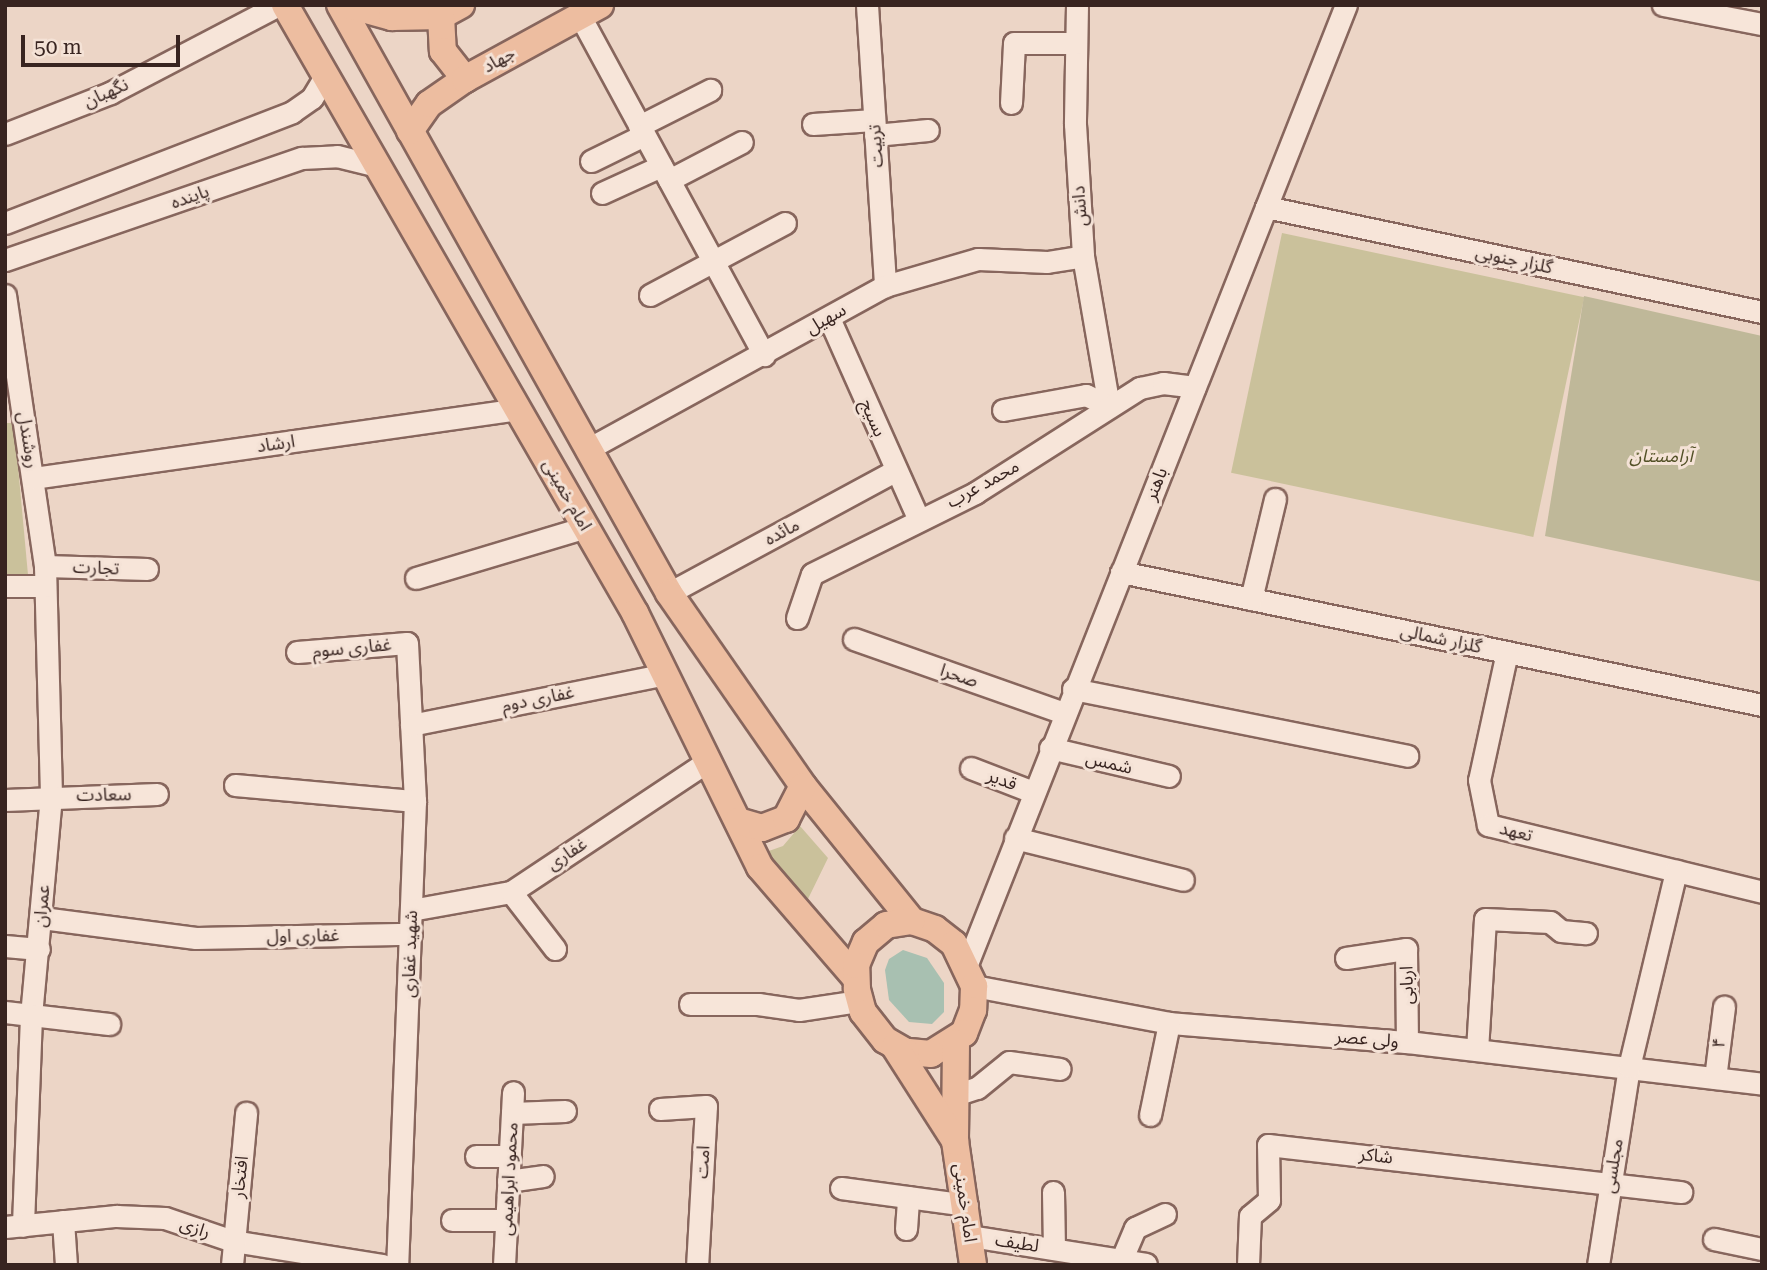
<!DOCTYPE html>
<html>
<head>
<meta charset="utf-8">
<style>
	body { margin:0 }
	#map { position:relative; width:1767px; height:1270px; overflow:hidden; background:#ecd5c6; font-family:"Roboto Serif","Noto Sans Arabic",serif }
	div>[style] { position:absolute }
	.green>* { inset:0; background:#cac19b; transform-origin:0 0 }
	.cemetery>* { inset:0; background:#bfb899 }
	.water>* { inset:0; background:#a8c0b1 }
	.roads { filter:drop-shadow(2px 0 #87665d) drop-shadow(-2px 0 #87665d) drop-shadow(0 2px #87665d) drop-shadow(0 -2px #87665d) }
	.minor>* { height:21px; margin:-10.5px; padding:0 10.5px; transform-origin:10.5px; border-radius:10.5px; background:#f7e5d9 }
	.major>* { height:26px; margin:-13px; padding:0 13px; transform-origin:13px; border-radius:13px; background:#edbda0 }
	span { translate:-50% -50%; white-space:nowrap; text-align:center; line-height:1.15; -webkit-text-stroke:6px #f4e2d6; paint-order:stroke }
	.street-label { font-size:18px; color:#382420 }
	.park-label { font-size:18px; color:#535127; font-style:italic }
	.frame { position:absolute; inset:0; border:7px solid #382420; pointer-events:none }
	.scale { position:absolute; left:21px; top:35px; width:159px; height:32px; box-sizing:border-box; border:4px solid #382420; border-top:0; padding-left:9px; font-size:21px; line-height:24px; white-space:nowrap; color:#382420; -webkit-text-stroke:5px #f4e2d6; paint-order:stroke }
</style>
</head>
<body>
<div id="map">
	<div class="green">
		<div style="left:1282px;top:233px;width:309px;height:245px;rotate:12deg"></div>
		<div style="clip-path:polygon(5px 423px,14px 423px,28px 575px,5px 576px)"></div>
		<div style="clip-path:polygon(800px 826px,828px 858px,807px 901px,766px 852px,783px 846px)"></div>
	</div>
	<div class="cemetery">
		<div style="clip-path:polygon(1584px 296px,1762px 336px,1762px 582px,1545px 536px)"></div>
	</div>
	<div class="water">
		<div style="clip-path:polygon(903px 950px,927px 958px,944px 983px,944px 1012px,932px 1024px,909px 1022px,889px 1000px,885px 970px,889px 959px)"></div>
	</div>
	<div class="roads">
		<div class="minor">
			<div style="left:867px;top:5px;width:282px;rotate:86.3deg"></div>
			<div style="left:1077px;top:5px;width:119px;rotate:91deg"></div>
			<div style="left:1075px;top:124px;width:132px;rotate:86.5deg"></div>
			<div style="left:1083px;top:256px;width:152px;rotate:80.2deg"></div>
			<div style="left:1663px;top:5px;width:101px;rotate:10.9deg"></div>
			<div style="left:580px;top:16px;width:386px;rotate:61.5deg"></div>
			<div style="left:1011px;top:103px;width:60px;rotate:-87.1deg"></div>
			<div style="left:1014px;top:43px;width:62px"></div>
			<div style="left:813px;top:124px;width:61px;rotate:-3.8deg"></div>
			<div style="left:639px;top:126px;width:80px;rotate:-26.9deg"></div>
			<div style="left:5px;top:134px;width:113px;rotate:-21.3deg"></div>
			<div style="left:110px;top:93px;width:190px;rotate:-27.6deg"></div>
			<div style="left:875px;top:135px;width:53px;rotate:-5.4deg"></div>
			<div style="left:591px;top:161px;width:59px;rotate:-26.1deg"></div>
			<div style="left:669px;top:180px;width:82px;rotate:-27.5deg"></div>
			<div style="left:602px;top:193px;width:65px;rotate:-24.6deg"></div>
			<div style="left:1266px;top:207px;width:507px;rotate:11.95deg"></div>
			<div style="left:5px;top:223px;width:308px;rotate:-21.1deg"></div>
			<div style="left:292px;top:112px;width:24px;rotate:-35deg"></div>
			<div style="left:312px;top:98px;width:26px;rotate:-59deg"></div>
			<div style="left:5px;top:260px;width:314px;rotate:-19deg"></div>
			<div style="left:302px;top:158px;width:35px;rotate:-3deg"></div>
			<div style="left:337px;top:156px;width:41px;rotate:14deg"></div>
			<div style="left:5px;top:295px;width:274px;rotate:81.6deg"></div>
			<div style="left:45px;top:566px;width:230px;rotate:88.5deg"></div>
			<div style="left:51px;top:796px;width:221px;rotate:95.2deg"></div>
			<div style="left:31px;top:1016px;width:210px;rotate:92.2deg"></div>
			<div style="left:650px;top:295px;width:153px;rotate:-28.1deg"></div>
			<div style="left:829px;top:318px;width:219px;rotate:66deg"></div>
			<div style="left:1003px;top:410px;width:84px;rotate:-10.2deg"></div>
			<div style="left:1086px;top:395px;width:25px;rotate:26deg"></div>
			<div style="left:588px;top:449px;width:339px;rotate:-28.8deg"></div>
			<div style="left:885px;top:286px;width:97px;rotate:-16.2deg"></div>
			<div style="left:978px;top:259px;width:69px;rotate:2.5deg"></div>
			<div style="left:1047px;top:262px;width:36px;rotate:-9deg"></div>
			<div style="left:34px;top:478px;width:489px;rotate:-8.1deg"></div>
			<div style="left:45px;top:566px;width:102px;rotate:1.7deg"></div>
			<div style="left:1121px;top:572px;width:655px;rotate:11.72deg"></div>
			<div style="left:416px;top:578px;width:177px;rotate:-16.7deg"></div>
			<div style="left:5px;top:586px;width:40px"></div>
			<div style="left:669px;top:593px;width:257px;rotate:-28.4deg"></div>
			<div style="left:1251px;top:599px;width:103px;rotate:-76.5deg"></div>
			<div style="left:797px;top:618px;width:46px;rotate:-71.2deg"></div>
			<div style="left:812px;top:574px;width:182px;rotate:-26.4deg"></div>
			<div style="left:975px;top:493px;width:196px;rotate:-32.5deg"></div>
			<div style="left:1140px;top:388px;width:24px;rotate:-12deg"></div>
			<div style="left:1163px;top:383px;width:32px;rotate:7deg"></div>
			<div style="left:854px;top:639px;width:223px;rotate:19.4deg"></div>
			<div style="left:297px;top:652px;width:110px;rotate:-4.7deg"></div>
			<div style="left:407px;top:643px;width:158px;rotate:87.1deg"></div>
			<div style="left:415px;top:801px;width:464px;rotate:92.2deg"></div>
			<div style="left:1507px;top:652px;width:131px;rotate:102.3deg"></div>
			<div style="left:1479px;top:780px;width:46px;rotate:78.7deg"></div>
			<div style="left:1488px;top:825px;width:282px;rotate:13.7deg"></div>
			<div style="left:1073px;top:689px;width:341px;rotate:11.3deg"></div>
			<div style="left:411px;top:725px;width:260px;rotate:-11.3deg"></div>
			<div style="left:1050px;top:748px;width:122px;rotate:13.2deg"></div>
			<div style="left:971px;top:768px;width:66px;rotate:21.2deg"></div>
			<div style="left:235px;top:785px;width:181px;rotate:5.1deg"></div>
			<div style="left:5px;top:800px;width:152px;rotate:-2.3deg"></div>
			<div style="left:1015px;top:838px;width:173px;rotate:14deg"></div>
			<div style="left:511px;top:892px;width:72px;rotate:52.3deg"></div>
			<div style="left:411px;top:910px;width:102px;rotate:-10.2deg"></div>
			<div style="left:511px;top:892px;width:237px;rotate:-33.6deg"></div>
			<div style="left:42px;top:918px;width:155px;rotate:7.4deg"></div>
			<div style="left:196px;top:938px;width:215px;rotate:-1.1deg"></div>
			<div style="left:5px;top:946px;width:34px;rotate:5deg"></div>
			<div style="left:1346px;top:958px;width:61px;rotate:-8.5deg"></div>
			<div style="left:1406px;top:949px;width:93px;rotate:89.4deg"></div>
			<div style="left:967px;top:964px;width:1031px;rotate:-68.44deg"></div>
			<div style="left:974px;top:986px;width:198px;rotate:10.7deg"></div>
			<div style="left:1169px;top:1023px;width:239px;rotate:4.6deg"></div>
			<div style="left:1407px;top:1042px;width:357px;rotate:6.7deg"></div>
			<div style="left:690px;top:1004px;width:68px"></div>
			<div style="left:758px;top:1004px;width:41px;rotate:8.3deg"></div>
			<div style="left:799px;top:1010px;width:61px;rotate:-8.5deg"></div>
			<div style="left:5px;top:1012px;width:105px;rotate:6.6deg"></div>
			<div style="left:1477px;top:1050px;width:131px;rotate:-86.5deg"></div>
			<div style="left:1485px;top:919px;width:65px;rotate:2.6deg"></div>
			<div style="left:1550px;top:922px;width:14px;rotate:39deg"></div>
			<div style="left:1561px;top:931px;width:25px;rotate:5deg"></div>
			<div style="left:1715px;top:1078px;width:72px;rotate:-82.8deg"></div>
			<div style="left:958px;top:1094px;width:20px;rotate:-18deg"></div>
			<div style="left:977px;top:1088px;width:41px;rotate:-39.1deg"></div>
			<div style="left:1009px;top:1062px;width:51px;rotate:7.8deg"></div>
			<div style="left:660px;top:1109px;width:46px;rotate:-3.7deg"></div>
			<div style="left:706px;top:1106px;width:159px;rotate:93.2deg"></div>
			<div style="left:512px;top:1113px;width:53px;rotate:-2.2deg"></div>
			<div style="left:1150px;top:1115px;width:94px;rotate:-78.3deg"></div>
			<div style="left:476px;top:1156px;width:34px"></div>
			<div style="left:508px;top:1181px;width:35px;rotate:-8deg"></div>
			<div style="left:841px;top:1188px;width:127px;rotate:7.7deg"></div>
			<div style="left:1053px;top:1192px;width:57px;rotate:89deg"></div>
			<div style="left:452px;top:1220px;width:54px"></div>
			<div style="left:63px;top:1221px;width:44px;rotate:86.1deg"></div>
			<div style="left:5px;top:1227px;width:112px;rotate:-5.7deg"></div>
			<div style="left:116px;top:1216px;width:49px;rotate:2.3deg"></div>
			<div style="left:165px;top:1218px;width:72px;rotate:18.7deg"></div>
			<div style="left:233px;top:1241px;width:152px;rotate:9.1deg"></div>
			<div style="left:906px;top:1229px;width:32px;rotate:-86deg"></div>
			<div style="left:970px;top:1236px;width:178px;rotate:9deg"></div>
			<div style="left:1714px;top:1239px;width:49px;rotate:11.8deg"></div>
			<div style="left:1121px;top:1261px;width:36px;rotate:-67deg"></div>
			<div style="left:1135px;top:1228px;width:33px;rotate:-25deg"></div>
			<div style="left:232px;top:1265px;width:153px;rotate:-84.7deg"></div>
			<div style="left:504px;top:1265px;width:173px;rotate:-87deg"></div>
			<div style="left:1248px;top:1265px;width:49px;rotate:-87.7deg"></div>
			<div style="left:1250px;top:1216px;width:25px;rotate:-40deg"></div>
			<div style="left:1269px;top:1200px;width:55px;rotate:-91deg"></div>
			<div style="left:1268px;top:1145px;width:416px;rotate:6.5deg"></div>
			<div style="left:1598px;top:1265px;width:200px;rotate:-81.1deg"></div>
			<div style="left:1629px;top:1067px;width:202px;rotate:-76.5deg"></div>
		</div>
		<div class="major">
			<div style="left:285px;top:5px;width:702px;rotate:60.07deg"></div>
			<div style="left:635px;top:613px;width:283px;rotate:63.8deg"></div>
			<div style="left:760px;top:867px;width:145px;rotate:49.2deg"></div>
			<div style="left:340px;top:5px;width:674px;rotate:60.77deg"></div>
			<div style="left:669px;top:593px;width:235px;rotate:55.2deg"></div>
			<div style="left:803px;top:786px;width:174px;rotate:51.1deg"></div>
			<div style="left:348px;top:5px;width:46px;rotate:15.3deg"></div>
			<div style="left:392px;top:17px;width:49px;rotate:-1.2deg"></div>
			<div style="left:441px;top:16px;width:23px;rotate:-29deg"></div>
			<div style="left:441px;top:16px;width:35px;rotate:87deg"></div>
			<div style="left:443px;top:51px;width:36px;rotate:52deg"></div>
			<div style="left:410px;top:131px;width:33px;rotate:-55deg"></div>
			<div style="left:429px;top:104px;width:44px;rotate:-34.8deg"></div>
			<div style="left:465px;top:79px;width:154px;rotate:-28.7deg"></div>
			<div style="left:738px;top:821px;width:25px;rotate:16deg"></div>
			<div style="left:762px;top:828px;width:26px;rotate:-21deg"></div>
			<div style="left:786px;top:819px;width:37px;rotate:-63deg"></div>
			<div style="left:912px;top:921px;width:24px;rotate:19deg"></div>
			<div style="left:935px;top:929px;width:24px;rotate:38deg"></div>
			<div style="left:954px;top:944px;width:47px;rotate:64.5deg"></div>
			<div style="left:974px;top:986px;width:24px;rotate:92deg"></div>
			<div style="left:973px;top:1010px;width:25px;rotate:111deg"></div>
			<div style="left:964px;top:1033px;width:39px;rotate:148deg"></div>
			<div style="left:931px;top:1054px;width:25px;rotate:-175deg"></div>
			<div style="left:906px;top:1052px;width:24px;rotate:-150deg"></div>
			<div style="left:885px;top:1040px;width:36px;rotate:-128deg"></div>
			<div style="left:863px;top:1012px;width:24px;rotate:-105deg"></div>
			<div style="left:857px;top:989px;width:24px;rotate:-92deg"></div>
			<div style="left:856px;top:965px;width:25px;rotate:-67deg"></div>
			<div style="left:866px;top:942px;width:26px;rotate:-40deg"></div>
			<div style="left:886px;top:925px;width:26px;rotate:-9deg"></div>
			<div style="left:956px;top:1043px;width:98px;rotate:90.6deg"></div>
			<div style="left:955px;top:1141px;width:125px;rotate:81.7deg"></div>
			<div style="left:895px;top:1047px;width:112px;rotate:57.4deg"></div>
		</div>
	</div>
	<div class="street-label">
		<span style="left:499px;top:60px;rotate:-29deg">جهاد</span>
		<span style="left:106px;top:93px;rotate:-24deg">نگهبان</span>
		<span style="left:876px;top:146px;rotate:-94deg">تربیت</span>
		<span style="left:190px;top:197px;rotate:-19deg">پاینده</span>
		<span style="left:1080px;top:206px;rotate:-94deg">دانش</span>
		<span style="left:1514px;top:260px;rotate:12deg">گلزار جنوبی</span>
		<span style="left:826px;top:319px;rotate:-30deg">سهیل</span>
		<span style="left:873px;top:418px;rotate:67deg">بسیج</span>
		<span style="left:28px;top:440px;rotate:81deg">روشندل</span>
		<span style="left:276px;top:444px;rotate:-8deg">ارشاد</span>
		<span style="left:983px;top:484px;rotate:-29deg">محمد عرب</span>
		<span style="left:1156px;top:484px;rotate:-68deg">باهنر</span>
		<span style="left:567px;top:495px;rotate:60deg">امام خمینی</span>
		<span style="left:782px;top:532px;rotate:-28deg">مائده</span>
		<span style="left:96px;top:568px;rotate:2deg">تجارت</span>
		<span style="left:1441px;top:639px;rotate:12deg">گلزار شمالی</span>
		<span style="left:352px;top:648px;rotate:-5deg">غفاری سوم</span>
		<span style="left:959px;top:676px;rotate:19deg">صحرا</span>
		<span style="left:538px;top:699px;rotate:-11deg">غفاری دوم</span>
		<span style="left:1109px;top:763px;rotate:13deg">شمس</span>
		<span style="left:1002px;top:780px;rotate:21deg">قدیر</span>
		<span style="left:104px;top:795px;rotate:-1deg">سعادت</span>
		<span style="left:1516px;top:832px;rotate:14deg">تعهد</span>
		<span style="left:567px;top:854px;rotate:-33deg">غفاری</span>
		<span style="left:42px;top:906px;rotate:-85deg">عمران</span>
		<span style="left:303px;top:936px;rotate:-1deg">غفاری اول</span>
		<span style="left:410px;top:954px;rotate:-88deg">شهید غفاری</span>
		<span style="left:1407px;top:985px;rotate:-91deg">اربابی</span>
		<span style="left:1367px;top:1039px;rotate:5deg">ولی عصر</span>
		<span style="left:1719px;top:1043px;rotate:-83deg">۴</span>
		<span style="left:1376px;top:1156px;rotate:6deg">شاکر</span>
		<span style="left:703px;top:1162px;rotate:-87deg">امت</span>
		<span style="left:1613px;top:1166px;rotate:-81deg">مجلسی</span>
		<span style="left:240px;top:1177px;rotate:-84deg">افتخار</span>
		<span style="left:509px;top:1179px;rotate:-87deg">محمود ابراهیمی</span>
		<span style="left:965px;top:1203px;rotate:82deg">امام خمینی</span>
		<span style="left:195px;top:1228px;rotate:19deg">رازی</span>
		<span style="left:1017px;top:1243px;rotate:9deg">لطیف</span>
	</div>
	<div class="park-label">
		<span style="left:1661px;top:456px">آرامستان</span>
	</div>
	<div class="frame"></div>
	<div class="scale">50 m</div>
</div>
</body>
</html>
